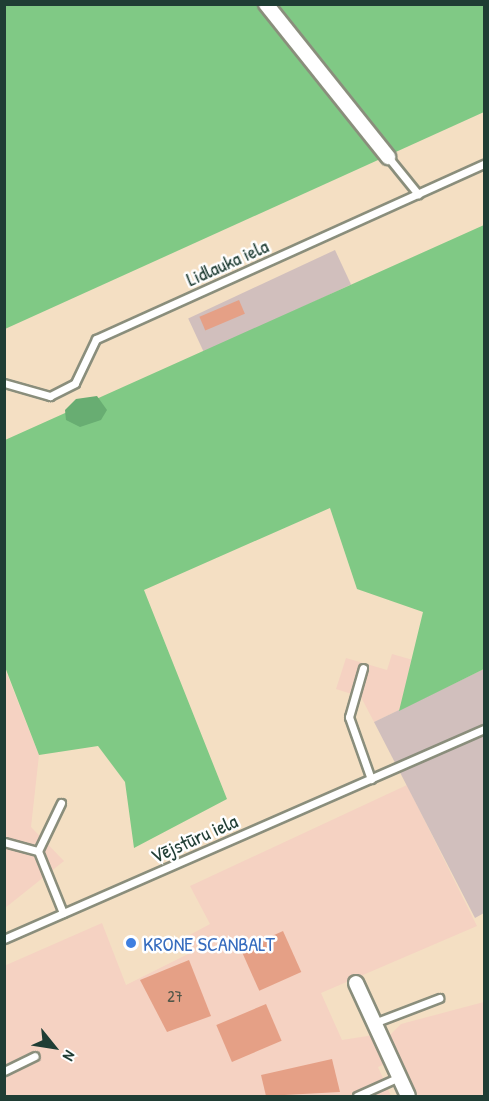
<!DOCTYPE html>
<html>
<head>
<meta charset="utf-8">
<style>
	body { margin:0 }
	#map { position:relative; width:489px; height:1101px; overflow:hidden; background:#f4dfc3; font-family:"Patrick Hand",sans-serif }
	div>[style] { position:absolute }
	.built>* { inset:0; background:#f5d2c2 }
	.industrial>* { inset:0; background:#d1bfbd; transform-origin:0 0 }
	.green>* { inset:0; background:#80c985 }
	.forest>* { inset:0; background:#68ad72 }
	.building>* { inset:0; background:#e5a086; transform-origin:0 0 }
	.roads { filter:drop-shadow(2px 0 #8a8e7c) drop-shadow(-2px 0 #8a8e7c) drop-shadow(0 2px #8a8e7c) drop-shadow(0 -2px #8a8e7c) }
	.lane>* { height:7px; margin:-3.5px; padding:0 3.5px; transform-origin:3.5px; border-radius:3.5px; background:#fff }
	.street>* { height:14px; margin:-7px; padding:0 7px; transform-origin:7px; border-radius:7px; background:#fff }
	.dots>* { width:16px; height:16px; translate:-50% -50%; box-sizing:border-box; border:3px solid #fff; border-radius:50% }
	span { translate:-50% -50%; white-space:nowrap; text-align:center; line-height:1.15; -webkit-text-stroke:5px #fff; paint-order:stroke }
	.number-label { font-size:16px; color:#505648 }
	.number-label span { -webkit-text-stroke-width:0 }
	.street-label { font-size:20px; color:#1f3d34 }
	.shop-label { font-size:20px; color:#366cbe }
	.left { translate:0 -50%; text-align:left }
	.frame { position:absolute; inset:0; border:6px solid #1f3d34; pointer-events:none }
	.north { position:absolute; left:24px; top:1017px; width:60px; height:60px; -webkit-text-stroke:4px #fff; paint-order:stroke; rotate:120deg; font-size:16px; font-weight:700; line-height:24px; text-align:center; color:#1f3d34 }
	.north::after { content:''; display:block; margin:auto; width:21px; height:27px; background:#1f3d34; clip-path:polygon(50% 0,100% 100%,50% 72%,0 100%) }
</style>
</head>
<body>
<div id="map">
	<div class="built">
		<div style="clip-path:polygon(392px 654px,420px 662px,434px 693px,374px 722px,361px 697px,336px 689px,346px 658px,387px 670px)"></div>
		<div style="clip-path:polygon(4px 667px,39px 755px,31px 827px,64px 861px,5px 908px)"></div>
		<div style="clip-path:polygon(407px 785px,477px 926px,321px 993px,342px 1040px,374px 1035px,385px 1064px,378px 1067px,391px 1096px,5px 1096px,4px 966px,102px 923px,126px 985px,192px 952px,186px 937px,210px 924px,190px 886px)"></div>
		<div style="clip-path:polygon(484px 1002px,484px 1096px,417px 1096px,390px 1035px,401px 1024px)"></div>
	</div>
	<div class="industrial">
		<div style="left:335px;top:250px;width:38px;height:162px;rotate:65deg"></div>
		<div style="clip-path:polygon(484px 669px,484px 913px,475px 918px,374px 722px)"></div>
	</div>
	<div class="green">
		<div style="clip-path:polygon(4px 5px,484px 5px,484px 112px,5px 329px)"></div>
		<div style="clip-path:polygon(484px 225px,484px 669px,399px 711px,423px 612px,357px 589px,330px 508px,144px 590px,227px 799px,134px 848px,125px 782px,98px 746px,39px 755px,5px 667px,5px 440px)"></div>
	</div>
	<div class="forest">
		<div style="clip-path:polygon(97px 396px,107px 410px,101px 420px,80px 427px,66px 420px,65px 410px,76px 399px)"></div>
	</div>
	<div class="building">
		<div style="left:239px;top:300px;width:15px;height:43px;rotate:67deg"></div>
		<div style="left:283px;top:931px;width:45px;height:46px;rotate:66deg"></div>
		<div style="clip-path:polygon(189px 960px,211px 1016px,167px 1032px,140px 980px)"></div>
		<div style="left:266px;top:1004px;width:40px;height:54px;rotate:67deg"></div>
		<div style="clip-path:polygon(332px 1059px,340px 1092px,266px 1096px,261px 1075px)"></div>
	</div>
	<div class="roads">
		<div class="lane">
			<div style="left:388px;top:157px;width:48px;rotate:51deg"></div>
			<div style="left:4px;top:383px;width:48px;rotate:15.8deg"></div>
			<div style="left:50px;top:396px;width:28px;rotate:-27deg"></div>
			<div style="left:75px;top:383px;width:49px;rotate:-64.5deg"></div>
			<div style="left:96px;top:339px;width:426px;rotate:-24.3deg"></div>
			<div style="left:363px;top:668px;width:51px;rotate:105.9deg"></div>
			<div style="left:349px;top:717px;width:66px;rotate:70.5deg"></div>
			<div style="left:61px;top:803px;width:53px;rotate:115.6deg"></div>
			<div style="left:38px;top:851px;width:67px;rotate:68deg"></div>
			<div style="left:4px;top:842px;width:35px;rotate:15deg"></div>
			<div style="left:4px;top:939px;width:524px;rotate:-23.63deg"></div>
			<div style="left:374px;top:1023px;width:70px;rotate:-21deg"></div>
			<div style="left:4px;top:1071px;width:34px;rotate:-26deg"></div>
			<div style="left:357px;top:1096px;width:46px;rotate:-24.3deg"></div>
		</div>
		<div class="street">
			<div style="left:266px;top:4px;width:196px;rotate:51.4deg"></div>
			<div style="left:356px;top:983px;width:124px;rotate:65.3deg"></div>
		</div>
	</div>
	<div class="dots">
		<div style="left:131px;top:943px;background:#3f7fe0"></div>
	</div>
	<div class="number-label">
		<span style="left:175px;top:996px">27</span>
	</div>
	<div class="street-label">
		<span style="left:227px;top:262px;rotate:-24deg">Lidlauka iela</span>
		<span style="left:194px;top:838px;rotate:-24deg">Vējstūru iela</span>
	</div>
	<div class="shop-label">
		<span class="left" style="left:143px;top:943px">KRONE SCANBALT</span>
	</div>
	<div class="frame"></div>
	<div class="north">N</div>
</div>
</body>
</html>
